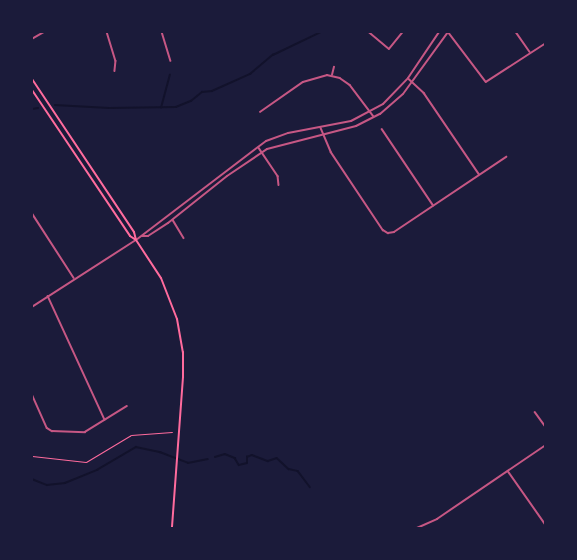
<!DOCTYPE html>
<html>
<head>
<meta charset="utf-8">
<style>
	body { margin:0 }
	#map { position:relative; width:577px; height:560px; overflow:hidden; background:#1b1b3a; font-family:"Golos Text",sans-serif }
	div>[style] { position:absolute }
	.stream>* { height:1.5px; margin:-0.75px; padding:0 0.75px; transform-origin:0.75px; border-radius:0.75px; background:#12122b }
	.path>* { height:1px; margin:-0.5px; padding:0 0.5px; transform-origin:0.5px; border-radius:0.5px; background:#ff6b9d }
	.minor>* { height:1.5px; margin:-0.75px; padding:0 0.75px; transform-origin:0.75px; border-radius:0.75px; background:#c65784 }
	.tertiary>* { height:2px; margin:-1px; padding:0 1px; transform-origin:1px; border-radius:1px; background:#c65784 }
	.secondary>* { height:2px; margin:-1px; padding:0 1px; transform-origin:1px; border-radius:1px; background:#ff6b9d }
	span { translate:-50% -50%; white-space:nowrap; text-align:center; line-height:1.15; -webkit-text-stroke:4.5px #1b1b3a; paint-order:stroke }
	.frame { position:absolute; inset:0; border:33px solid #1b1b3a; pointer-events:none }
</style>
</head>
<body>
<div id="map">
	<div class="stream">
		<div style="left:55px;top:105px;width:54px;rotate:3.2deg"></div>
		<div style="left:109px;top:108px;width:67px;rotate:-0.9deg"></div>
		<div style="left:176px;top:107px;width:16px;rotate:-22deg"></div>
		<div style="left:191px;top:101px;width:14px;rotate:-39deg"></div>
		<div style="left:202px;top:92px;width:10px;rotate:-6deg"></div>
		<div style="left:212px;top:91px;width:42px;rotate:-24.1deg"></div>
		<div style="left:250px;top:74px;width:30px;rotate:-40deg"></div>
		<div style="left:273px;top:55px;width:53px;rotate:-25.6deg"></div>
		<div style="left:161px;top:108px;width:34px;rotate:-75deg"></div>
		<div style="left:32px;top:109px;width:6px;rotate:-9deg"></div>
		<div style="left:215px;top:457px;width:10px;rotate:-17deg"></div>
		<div style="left:225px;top:454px;width:11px;rotate:22deg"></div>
		<div style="left:235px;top:458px;width:8px;rotate:60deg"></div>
		<div style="left:239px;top:465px;width:8px;rotate:-14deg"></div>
		<div style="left:247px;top:463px;width:6px;rotate:-90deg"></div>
		<div style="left:247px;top:457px;width:5px;rotate:-22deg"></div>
		<div style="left:252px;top:455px;width:17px;rotate:21deg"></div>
		<div style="left:268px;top:461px;width:9px;rotate:-18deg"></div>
		<div style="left:277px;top:458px;width:16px;rotate:43deg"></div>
		<div style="left:289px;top:469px;width:9px;rotate:13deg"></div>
		<div style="left:298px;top:471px;width:20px;rotate:53deg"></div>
		<div style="left:32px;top:479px;width:16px;rotate:22deg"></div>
		<div style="left:47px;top:485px;width:18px;rotate:-6deg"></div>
		<div style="left:65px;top:483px;width:35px;rotate:-22deg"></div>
		<div style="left:97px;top:470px;width:45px;rotate:-30.5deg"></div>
		<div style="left:136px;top:447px;width:25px;rotate:12deg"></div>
		<div style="left:160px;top:452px;width:30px;rotate:21deg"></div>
		<div style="left:188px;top:463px;width:20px;rotate:-11deg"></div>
	</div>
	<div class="path">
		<div style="left:32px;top:456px;width:54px;rotate:6.3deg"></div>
		<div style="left:86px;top:462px;width:52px;rotate:-31deg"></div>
		<div style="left:131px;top:435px;width:41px;rotate:-4.2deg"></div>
	</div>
	<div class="minor">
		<div style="left:107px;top:32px;width:30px;rotate:73deg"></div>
		<div style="left:116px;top:61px;width:10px;rotate:96deg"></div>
		<div style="left:162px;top:32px;width:30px;rotate:73deg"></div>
		<div style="left:369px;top:32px;width:26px;rotate:40deg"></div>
		<div style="left:389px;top:49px;width:22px;rotate:-51deg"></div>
		<div style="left:516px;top:32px;width:24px;rotate:55deg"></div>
		<div style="left:449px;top:33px;width:61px;rotate:52.9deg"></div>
		<div style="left:486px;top:82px;width:72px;rotate:-33deg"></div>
		<div style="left:32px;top:39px;width:14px;rotate:-30deg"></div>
		<div style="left:332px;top:75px;width:8px;rotate:-76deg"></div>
		<div style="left:409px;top:79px;width:21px;rotate:43deg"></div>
		<div style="left:424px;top:93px;width:98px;rotate:55.8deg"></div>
		<div style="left:260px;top:112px;width:52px;rotate:-34.9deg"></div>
		<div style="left:303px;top:82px;width:25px;rotate:-16deg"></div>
		<div style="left:327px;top:75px;width:13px;rotate:13deg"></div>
		<div style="left:340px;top:78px;width:12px;rotate:35deg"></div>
		<div style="left:350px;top:85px;width:39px;rotate:53deg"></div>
		<div style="left:321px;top:128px;width:26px;rotate:67deg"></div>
		<div style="left:331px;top:152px;width:94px;rotate:56.3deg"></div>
		<div style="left:383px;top:230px;width:6px;rotate:31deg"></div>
		<div style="left:388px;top:233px;width:6px;rotate:-9deg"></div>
		<div style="left:394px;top:232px;width:135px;rotate:-33.8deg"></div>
		<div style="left:382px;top:129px;width:92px;rotate:56.1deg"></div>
		<div style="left:259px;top:148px;width:34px;rotate:56deg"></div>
		<div style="left:278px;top:176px;width:9px;rotate:84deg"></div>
		<div style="left:32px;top:213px;width:77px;rotate:57.1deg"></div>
		<div style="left:173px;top:220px;width:21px;rotate:59deg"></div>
		<div style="left:48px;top:296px;width:136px;rotate:65.3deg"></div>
		<div style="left:32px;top:307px;width:124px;rotate:-32.8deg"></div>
		<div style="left:32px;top:394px;width:37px;rotate:66deg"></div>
		<div style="left:47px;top:428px;width:6px;rotate:31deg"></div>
		<div style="left:52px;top:431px;width:33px;rotate:2deg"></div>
		<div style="left:85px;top:432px;width:49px;rotate:-31.8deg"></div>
		<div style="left:535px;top:412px;width:19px;rotate:54deg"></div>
		<div style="left:508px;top:471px;width:66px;rotate:54.9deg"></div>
		<div style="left:417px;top:528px;width:22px;rotate:-24deg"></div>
		<div style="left:437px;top:519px;width:132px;rotate:-34.2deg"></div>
	</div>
	<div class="tertiary">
		<div style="left:142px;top:236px;width:6px"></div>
		<div style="left:148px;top:236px;width:24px;rotate:-33deg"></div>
		<div style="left:168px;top:223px;width:75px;rotate:-38.5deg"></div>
		<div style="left:227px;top:176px;width:48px;rotate:-34deg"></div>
		<div style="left:267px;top:149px;width:92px;rotate:-14.5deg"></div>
		<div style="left:356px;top:126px;width:27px;rotate:-27deg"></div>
		<div style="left:380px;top:114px;width:30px;rotate:-41deg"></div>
		<div style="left:403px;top:94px;width:77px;rotate:-54deg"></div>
		<div style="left:136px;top:240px;width:163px;rotate:-37.3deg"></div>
		<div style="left:266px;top:141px;width:23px;rotate:-20deg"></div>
		<div style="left:288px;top:133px;width:64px;rotate:-10.8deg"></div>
		<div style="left:351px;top:121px;width:36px;rotate:-28deg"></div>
		<div style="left:383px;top:104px;width:36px;rotate:-46deg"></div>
		<div style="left:408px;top:78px;width:55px;rotate:-56deg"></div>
	</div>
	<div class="secondary">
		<div style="left:32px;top:79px;width:184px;rotate:56.3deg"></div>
		<div style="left:134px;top:232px;width:8px;rotate:76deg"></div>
		<div style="left:136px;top:240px;width:45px;rotate:56.7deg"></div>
		<div style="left:161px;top:278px;width:44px;rotate:68.7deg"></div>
		<div style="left:177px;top:319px;width:34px;rotate:80deg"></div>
		<div style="left:183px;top:352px;width:25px;rotate:90deg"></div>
		<div style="left:183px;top:377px;width:151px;rotate:94.2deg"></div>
		<div style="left:32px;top:90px;width:176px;rotate:56.1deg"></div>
		<div style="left:130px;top:236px;width:7px;rotate:34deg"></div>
	</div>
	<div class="frame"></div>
</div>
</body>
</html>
